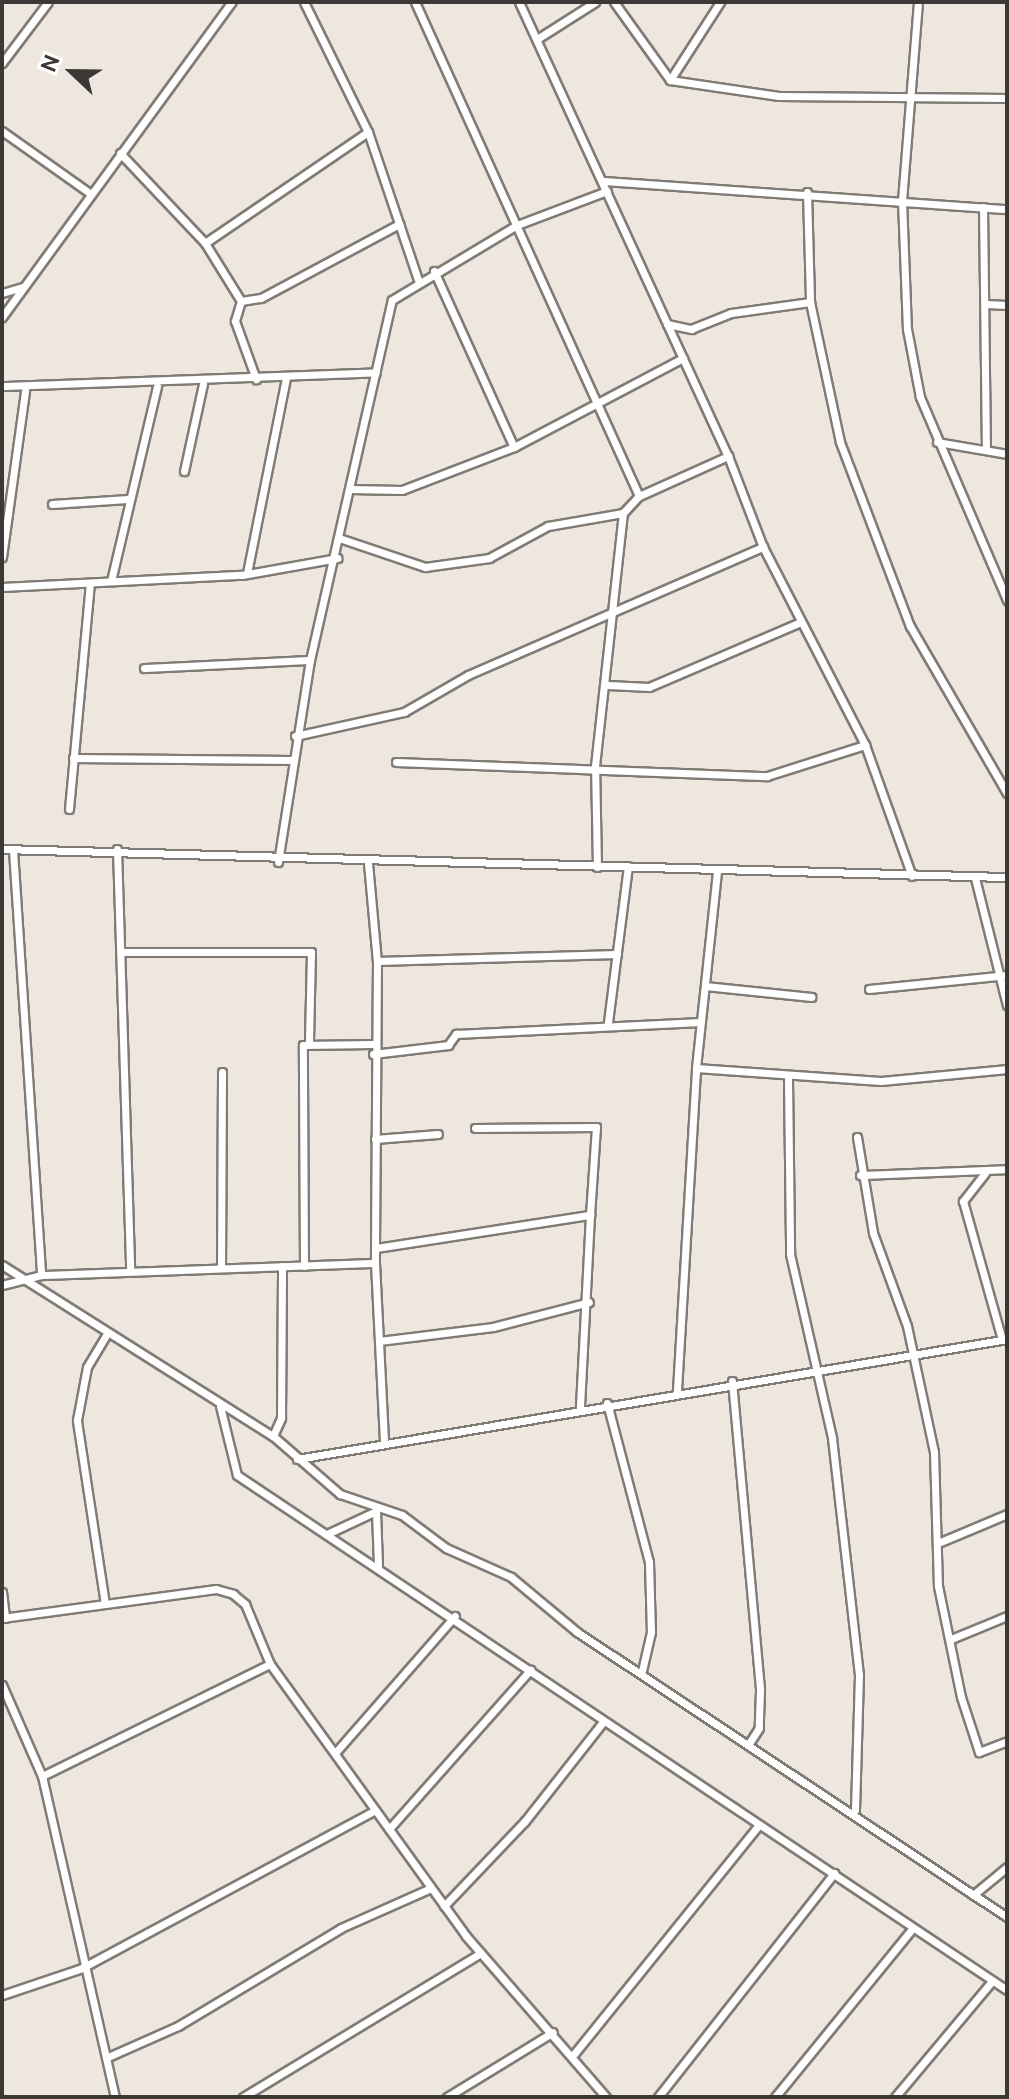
<!DOCTYPE html>
<html>
<head>
<meta charset="utf-8">
<style>
	body { margin:0 }
	#map { position:relative; width:1009px; height:2099px; overflow:hidden; background:#eee7e0; font-family:Ubuntu,sans-serif }
	div>[style] { position:absolute }
	.roads { filter:drop-shadow(2px 0 #817b75) drop-shadow(-2px 0 #817b75) drop-shadow(0 2px #817b75) drop-shadow(0 -2px #817b75) }
	.street>* { height:7px; margin:-3.5px; padding:0 3.5px; transform-origin:3.5px; border-radius:3.5px; background:#fff }
	span { translate:-50% -50%; white-space:nowrap; text-align:center; line-height:1.15; -webkit-text-stroke:6px #fff; paint-order:stroke }
	.frame { position:absolute; inset:0; border:4px solid #3b3835; pointer-events:none }
	.north { position:absolute; left:32px; top:32px; width:80px; height:80px; -webkit-text-stroke:6px #fff; paint-order:stroke; rotate:292deg; font-size:22px; font-weight:700; line-height:32px; text-align:center; color:#3b3835 }
	.north::after { content:''; display:block; margin:auto; width:28px; height:36px; background:#3b3835; clip-path:polygon(50% 0,100% 100%,50% 72%,0 100%) }
</style>
</head>
<body>
<div id="map">
	<div class="roads">
		<div class="street">
			<div style="left:304px;top:2px;width:145px;rotate:63.8deg"></div>
			<div style="left:368px;top:132px;width:156px;rotate:71.3deg"></div>
			<div style="left:415px;top:2px;width:542px;rotate:65.61deg"></div>
			<div style="left:519px;top:2px;width:500px;rotate:65.3deg"></div>
			<div style="left:728px;top:456px;width:97px;rotate:69deg"></div>
			<div style="left:763px;top:547px;width:223px;rotate:62.7deg"></div>
			<div style="left:865px;top:745px;width:139px;rotate:70.3deg"></div>
			<div style="left:614px;top:2px;width:96px;rotate:54.3deg"></div>
			<div style="left:670px;top:80px;width:110px;rotate:8.4deg"></div>
			<div style="left:779px;top:96px;width:228px;rotate:0.5deg"></div>
			<div style="left:918px;top:2px;width:199px;rotate:94.6deg"></div>
			<div style="left:902px;top:200px;width:129px;rotate:87.8deg"></div>
			<div style="left:907px;top:329px;width:69px;rotate:79.2deg"></div>
			<div style="left:920px;top:397px;width:221px;rotate:66.8deg"></div>
			<div style="left:537px;top:39px;width:69px;rotate:-32.5deg"></div>
			<div style="left:2px;top:63px;width:76px;rotate:-53deg"></div>
			<div style="left:670px;top:80px;width:93px;rotate:-57.3deg"></div>
			<div style="left:2px;top:131px;width:109px;rotate:35.3deg"></div>
			<div style="left:120px;top:153px;width:124px;rotate:46.6deg"></div>
			<div style="left:205px;top:243px;width:68px;rotate:58.2deg"></div>
			<div style="left:604px;top:181px;width:404px;rotate:4deg"></div>
			<div style="left:807px;top:192px;width:110px;rotate:88.4deg"></div>
			<div style="left:810px;top:302px;width:143px;rotate:77.9deg"></div>
			<div style="left:840px;top:442px;width:197px;rotate:69.2deg"></div>
			<div style="left:910px;top:626px;width:193px;rotate:59.9deg"></div>
			<div style="left:983px;top:207px;width:243px;rotate:89.3deg"></div>
			<div style="left:205px;top:243px;width:197px;rotate:-34.3deg"></div>
			<div style="left:434px;top:271px;width:193px;rotate:65.6deg"></div>
			<div style="left:2px;top:293px;width:22px;rotate:-16deg"></div>
			<div style="left:241px;top:301px;width:20px;rotate:-9deg"></div>
			<div style="left:261px;top:298px;width:157px;rotate:-28.2deg"></div>
			<div style="left:241px;top:301px;width:21px;rotate:107deg"></div>
			<div style="left:235px;top:321px;width:62px;rotate:70.1deg"></div>
			<div style="left:986px;top:304px;width:21px;rotate:3deg"></div>
			<div style="left:2px;top:317px;width:390px;rotate:-53.9deg"></div>
			<div style="left:667px;top:324px;width:25px;rotate:12deg"></div>
			<div style="left:691px;top:329px;width:43px;rotate:-21.8deg"></div>
			<div style="left:731px;top:313px;width:80px;rotate:-7.9deg"></div>
			<div style="left:2px;top:386px;width:374px;rotate:-2.1deg"></div>
			<div style="left:937px;top:442px;width:71px;rotate:9.7deg"></div>
			<div style="left:184px;top:471px;width:89px;rotate:-77.7deg"></div>
			<div style="left:350px;top:489px;width:52px;rotate:1.1deg"></div>
			<div style="left:402px;top:490px;width:120px;rotate:-21deg"></div>
			<div style="left:514px;top:447px;width:191px;rotate:-27.8deg"></div>
			<div style="left:52px;top:504px;width:76px;rotate:-3.8deg"></div>
			<div style="left:342px;top:539px;width:88px;rotate:18.6deg"></div>
			<div style="left:425px;top:567px;width:65px;rotate:-8deg"></div>
			<div style="left:489px;top:558px;width:67px;rotate:-28.5deg"></div>
			<div style="left:548px;top:526px;width:76px;rotate:-9.8deg"></div>
			<div style="left:623px;top:513px;width:23px;rotate:-47deg"></div>
			<div style="left:639px;top:496px;width:98px;rotate:-24.2deg"></div>
			<div style="left:2px;top:557px;width:168px;rotate:-82.1deg"></div>
			<div style="left:247px;top:573px;width:200px;rotate:-78.7deg"></div>
			<div style="left:111px;top:581px;width:200px;rotate:-76.7deg"></div>
			<div style="left:2px;top:587px;width:240px;rotate:-2.9deg"></div>
			<div style="left:242px;top:575px;width:97px;rotate:-10.1deg"></div>
			<div style="left:144px;top:668px;width:166px;rotate:-2.8deg"></div>
			<div style="left:608px;top:685px;width:41px;rotate:2.8deg"></div>
			<div style="left:649px;top:687px;width:165px;rotate:-23.2deg"></div>
			<div style="left:295px;top:736px;width:112px;rotate:-12.4deg"></div>
			<div style="left:404px;top:712px;width:74px;rotate:-30deg"></div>
			<div style="left:468px;top:675px;width:322px;rotate:-23.5deg"></div>
			<div style="left:73px;top:758px;width:219px;rotate:0.5deg"></div>
			<div style="left:396px;top:762px;width:371px;rotate:2.2deg"></div>
			<div style="left:767px;top:776px;width:103px;rotate:-17.6deg"></div>
			<div style="left:69px;top:809px;width:227px;rotate:-84.7deg"></div>
			<div style="left:2px;top:849px;width:1005px;rotate:1.6deg"></div>
			<div style="left:117px;top:849px;width:421px;rotate:88.2deg"></div>
			<div style="left:13px;top:850px;width:426px;rotate:86.2deg"></div>
			<div style="left:278px;top:862px;width:205px;rotate:-81deg"></div>
			<div style="left:310px;top:660px;width:369px;rotate:-77.2deg"></div>
			<div style="left:392px;top:300px;width:146px;rotate:-31deg"></div>
			<div style="left:517px;top:225px;width:96px;rotate:-20.7deg"></div>
			<div style="left:368px;top:863px;width:98px;rotate:84.8deg"></div>
			<div style="left:377px;top:961px;width:302px;rotate:90.4deg"></div>
			<div style="left:375px;top:1263px;width:180px;rotate:87.1deg"></div>
			<div style="left:597px;top:867px;width:101px;rotate:-91.1deg"></div>
			<div style="left:595px;top:766px;width:255px;rotate:-83.7deg"></div>
			<div style="left:975px;top:878px;width:131px;rotate:75.9deg"></div>
			<div style="left:122px;top:952px;width:189px"></div>
			<div style="left:311px;top:952px;width:90px;rotate:91.3deg"></div>
			<div style="left:377px;top:961px;width:240px;rotate:-1.7deg"></div>
			<div style="left:705px;top:986px;width:107px;rotate:5.9deg"></div>
			<div style="left:869px;top:989px;width:139px;rotate:-5.8deg"></div>
			<div style="left:608px;top:1022px;width:157px;rotate:-82.7deg"></div>
			<div style="left:373px;top:1054px;width:76px;rotate:-6.8deg"></div>
			<div style="left:448px;top:1045px;width:14px;rotate:-54deg"></div>
			<div style="left:456px;top:1034px;width:245px;rotate:-2.8deg"></div>
			<div style="left:696px;top:1068px;width:185px;rotate:4deg"></div>
			<div style="left:881px;top:1081px;width:127px;rotate:-5.4deg"></div>
			<div style="left:788px;top:1079px;width:175px;rotate:89.3deg"></div>
			<div style="left:790px;top:1254px;width:189px;rotate:77.1deg"></div>
			<div style="left:832px;top:1438px;width:239px;rotate:83.5deg"></div>
			<div style="left:859px;top:1675px;width:135px;rotate:91.7deg"></div>
			<div style="left:475px;top:1128px;width:121px;rotate:-0.5deg"></div>
			<div style="left:596px;top:1127px;width:88px;rotate:93.9deg"></div>
			<div style="left:857px;top:1137px;width:97px;rotate:80.5deg"></div>
			<div style="left:873px;top:1233px;width:99px;rotate:69.9deg"></div>
			<div style="left:907px;top:1326px;width:129px;rotate:77.9deg"></div>
			<div style="left:934px;top:1452px;width:134px;rotate:88.3deg"></div>
			<div style="left:938px;top:1586px;width:113px;rotate:78.3deg"></div>
			<div style="left:961px;top:1697px;width:58px;rotate:71.9deg"></div>
			<div style="left:979px;top:1752px;width:30px;rotate:-21deg"></div>
			<div style="left:375px;top:1139px;width:63px;rotate:-4.5deg"></div>
			<div style="left:985px;top:1173px;width:36px;rotate:128deg"></div>
			<div style="left:963px;top:1201px;width:144px;rotate:74.3deg"></div>
			<div style="left:860px;top:1175px;width:147px;rotate:-2.3deg"></div>
			<div style="left:376px;top:1248px;width:217px;rotate:-8.8deg"></div>
			<div style="left:590px;top:1215px;width:193px;rotate:93deg"></div>
			<div style="left:2px;top:1265px;width:320px;rotate:32.3deg"></div>
			<div style="left:273px;top:1436px;width:89px;rotate:40.9deg"></div>
			<div style="left:340px;top:1494px;width:65px;rotate:18.7deg"></div>
			<div style="left:402px;top:1515px;width:55px;rotate:36.9deg"></div>
			<div style="left:446px;top:1548px;width:71px;rotate:24deg"></div>
			<div style="left:511px;top:1577px;width:86px;rotate:39.8deg"></div>
			<div style="left:577px;top:1632px;width:516px;rotate:33.54deg"></div>
			<div style="left:304px;top:1266px;width:221px;rotate:-90.3deg"></div>
			<div style="left:303px;top:1045px;width:70px;rotate:-0.8deg"></div>
			<div style="left:221px;top:1268px;width:196px;rotate:-89.7deg"></div>
			<div style="left:2px;top:1285px;width:40px;rotate:-14.4deg"></div>
			<div style="left:41px;top:1275px;width:334px;rotate:-2.1deg"></div>
			<div style="left:379px;top:1341px;width:115px;rotate:-7deg"></div>
			<div style="left:493px;top:1327px;width:99px;rotate:-14.6deg"></div>
			<div style="left:732px;top:1381px;width:310px;rotate:84.8deg"></div>
			<div style="left:760px;top:1690px;width:38px;rotate:92deg"></div>
			<div style="left:759px;top:1728px;width:17px;rotate:123deg"></div>
			<div style="left:677px;top:1390px;width:323px;rotate:-86.6deg"></div>
			<div style="left:696px;top:1068px;width:196px;rotate:-83.9deg"></div>
			<div style="left:607px;top:1403px;width:164px;rotate:75.2deg"></div>
			<div style="left:649px;top:1562px;width:70px;rotate:88.4deg"></div>
			<div style="left:651px;top:1632px;width:39px;rotate:103deg"></div>
			<div style="left:220px;top:1406px;width:71px;rotate:76.2deg"></div>
			<div style="left:237px;top:1475px;width:926px;rotate:33.78deg"></div>
			<div style="left:273px;top:1436px;width:20px;rotate:-66deg"></div>
			<div style="left:281px;top:1418px;width:152px;rotate:-89.6deg"></div>
			<div style="left:297px;top:1459px;width:720px;rotate:-9.59deg"></div>
			<div style="left:327px;top:1534px;width:54px;rotate:-25.1deg"></div>
			<div style="left:376px;top:1511px;width:55px;rotate:87.9deg"></div>
			<div style="left:938px;top:1543px;width:75px;rotate:-22.8deg"></div>
			<div style="left:2px;top:1592px;width:26px;rotate:83deg"></div>
			<div style="left:105px;top:1604px;width:186px;rotate:-98.7deg"></div>
			<div style="left:77px;top:1420px;width:54px;rotate:-79.3deg"></div>
			<div style="left:87px;top:1367px;width:37px;rotate:-59deg"></div>
			<div style="left:2px;top:1618px;width:216px;rotate:-7.7deg"></div>
			<div style="left:216px;top:1589px;width:18px;rotate:16deg"></div>
			<div style="left:233px;top:1594px;width:16px;rotate:40deg"></div>
			<div style="left:245px;top:1604px;width:65px;rotate:67.4deg"></div>
			<div style="left:270px;top:1664px;width:335px;rotate:54.2deg"></div>
			<div style="left:466px;top:1936px;width:213px;rotate:49deg"></div>
			<div style="left:951px;top:1639px;width:61px;rotate:-22.3deg"></div>
			<div style="left:2px;top:1685px;width:99px;rotate:66.3deg"></div>
			<div style="left:42px;top:1776px;width:329px;rotate:77.2deg"></div>
			<div style="left:335px;top:1753px;width:182px;rotate:-48.8deg"></div>
			<div style="left:42px;top:1776px;width:254px;rotate:-26.2deg"></div>
			<div style="left:389px;top:1829px;width:213px;rotate:-48.4deg"></div>
			<div style="left:973px;top:1895px;width:44px;rotate:-39.5deg"></div>
			<div style="left:444px;top:1906px;width:117px;rotate:-46.4deg"></div>
			<div style="left:525px;top:1821px;width:125px;rotate:-51.8deg"></div>
			<div style="left:2px;top:1995px;width:84px;rotate:-18.6deg"></div>
			<div style="left:82px;top:1968px;width:333px;rotate:-28.3deg"></div>
			<div style="left:574px;top:2054px;width:292px;rotate:-51.1deg"></div>
			<div style="left:108px;top:2057px;width:77px;rotate:-23.9deg"></div>
			<div style="left:178px;top:2026px;width:190px;rotate:-31deg"></div>
			<div style="left:341px;top:1928px;width:98px;rotate:-24deg"></div>
			<div style="left:243px;top:2097px;width:278px;rotate:-31.2deg"></div>
			<div style="left:447px;top:2097px;width:124px;rotate:-31.5deg"></div>
			<div style="left:658px;top:2097px;width:285px;rotate:-51.8deg"></div>
			<div style="left:775px;top:2097px;width:218px;rotate:-50.8deg"></div>
			<div style="left:895px;top:2097px;width:151px;rotate:-50.1deg"></div>
		</div>
	</div>
	<div class="frame"></div>
	<div class="north">N</div>
</div>
</body>
</html>
